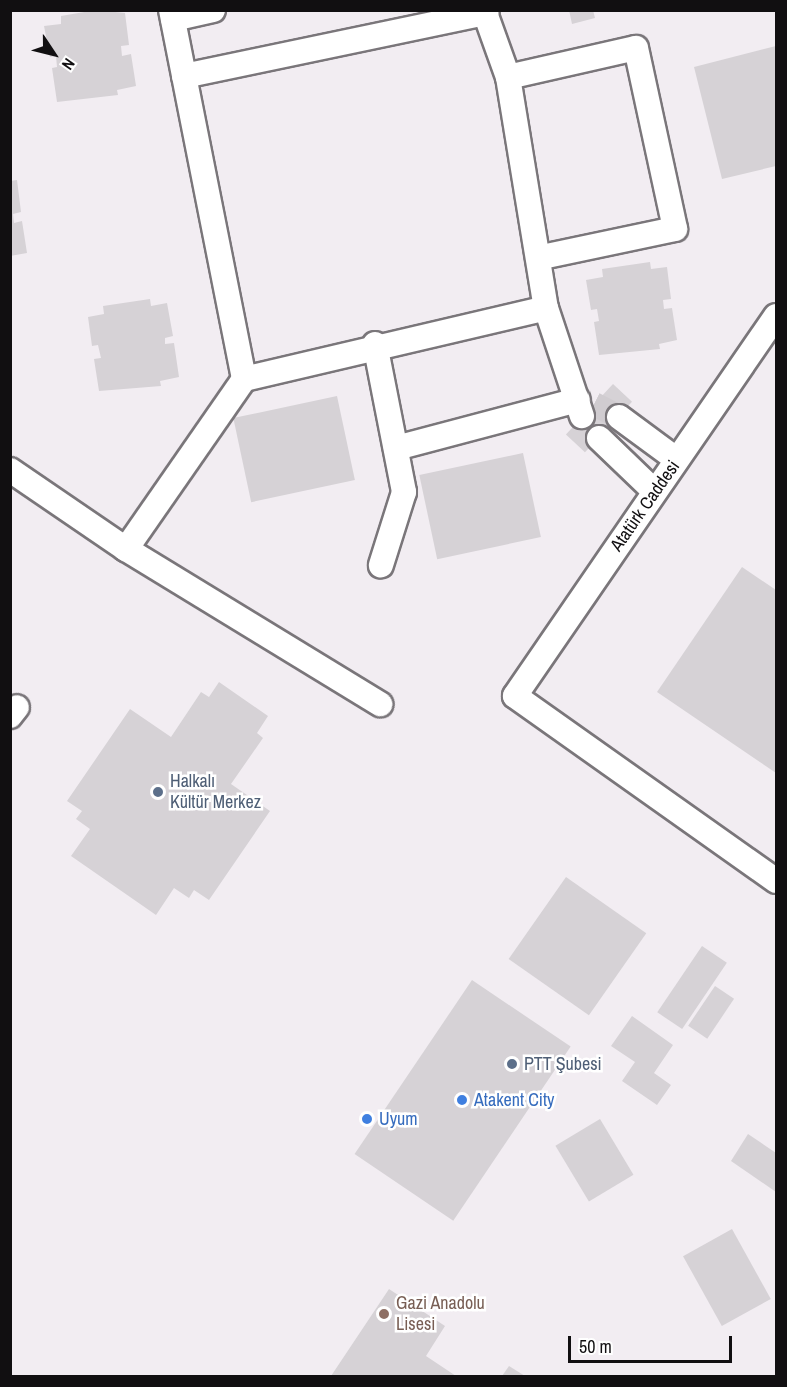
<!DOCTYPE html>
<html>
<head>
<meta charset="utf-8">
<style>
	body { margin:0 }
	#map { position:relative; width:787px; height:1387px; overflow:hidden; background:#f2edf2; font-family:"Archivo Narrow",sans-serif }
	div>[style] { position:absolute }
	.building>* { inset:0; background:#d6d2d6; transform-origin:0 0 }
	.minor-tunnel>* { height:24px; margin-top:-12px; transform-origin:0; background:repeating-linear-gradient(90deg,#d0ccd0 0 24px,transparent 0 36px) }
	.roads { filter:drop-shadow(2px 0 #7a767a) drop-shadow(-2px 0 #7a767a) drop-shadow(0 2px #7a767a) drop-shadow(0 -2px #7a767a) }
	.minor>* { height:24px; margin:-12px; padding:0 12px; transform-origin:12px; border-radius:12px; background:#fff }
	.dots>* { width:16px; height:16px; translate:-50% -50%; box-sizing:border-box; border:3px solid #fff; border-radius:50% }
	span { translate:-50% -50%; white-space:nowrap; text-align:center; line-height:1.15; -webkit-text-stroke:5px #fff; paint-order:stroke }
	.street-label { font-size:18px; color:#110f11 }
	.service-label { font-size:18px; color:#4e5e75 }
	.left { translate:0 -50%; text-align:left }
	.shop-label { font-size:18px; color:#366cbe }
	.education-label { font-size:18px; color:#785e54 }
	.frame { position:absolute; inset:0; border:12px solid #110f11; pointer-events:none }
	.north { position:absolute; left:24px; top:24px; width:60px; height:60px; -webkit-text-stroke:4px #fff; paint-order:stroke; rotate:125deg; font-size:16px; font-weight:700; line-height:24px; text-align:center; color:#110f11 }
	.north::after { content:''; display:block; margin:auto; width:21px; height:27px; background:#110f11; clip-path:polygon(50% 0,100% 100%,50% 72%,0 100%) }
	.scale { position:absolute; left:568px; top:1336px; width:164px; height:27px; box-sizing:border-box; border:3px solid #110f11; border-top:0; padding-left:8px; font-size:18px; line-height:21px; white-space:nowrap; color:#110f11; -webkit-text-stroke:4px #fff; paint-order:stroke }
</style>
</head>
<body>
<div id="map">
	<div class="building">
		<div style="clip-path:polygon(96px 10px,125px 13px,129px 45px,121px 46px,122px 56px,131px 54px,136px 86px,117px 90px,118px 95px,57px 102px,52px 68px,57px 67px,56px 56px,50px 57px,44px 26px,61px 24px,61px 16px)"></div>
		<div style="clip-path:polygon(569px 10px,593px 10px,595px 18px,572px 24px)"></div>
		<div style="clip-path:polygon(776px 46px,776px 166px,722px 179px,694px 67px)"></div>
		<div style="clip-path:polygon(17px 180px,21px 212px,13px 214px,14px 223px,22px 221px,27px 253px,10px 256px,10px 181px)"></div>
		<div style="clip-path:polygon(650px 262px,651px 269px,667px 267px,671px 299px,663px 300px,664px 309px,672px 308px,677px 340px,659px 344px,660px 349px,599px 355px,594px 322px,599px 321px,597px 309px,591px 310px,586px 280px,603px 277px,602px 269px)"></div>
		<div style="clip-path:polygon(150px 299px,151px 306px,167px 303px,173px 336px,165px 338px,165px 344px,174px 343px,179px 377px,160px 381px,161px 386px,99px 391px,94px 359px,101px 358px,98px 345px,92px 346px,88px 317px,104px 314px,103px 306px)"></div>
		<div style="left:613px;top:384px;width:26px;height:69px;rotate:43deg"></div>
		<div style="left:337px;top:396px;width:86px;height:106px;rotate:78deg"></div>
		<div style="left:523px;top:453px;width:86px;height:106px;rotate:78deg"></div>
		<div style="clip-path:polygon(742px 567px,776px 590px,776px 773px,657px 692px)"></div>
		<div style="clip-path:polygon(219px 682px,268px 716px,257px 733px,263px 738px,231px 784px,270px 811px,209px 900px,194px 890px,189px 898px,174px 888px,156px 915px,71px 856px,90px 829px,76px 819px,82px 811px,67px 801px,130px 709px,171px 737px,201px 692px,209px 697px)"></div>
		<div style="left:566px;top:877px;width:98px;height:100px;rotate:35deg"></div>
		<div style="left:702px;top:946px;width:30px;height:80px;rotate:34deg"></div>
		<div style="left:472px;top:980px;width:119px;height:210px;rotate:34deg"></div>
		<div style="left:715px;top:986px;width:23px;height:48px;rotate:34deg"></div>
		<div style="clip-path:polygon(632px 1016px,673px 1045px,654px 1073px,671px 1085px,657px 1105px,622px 1081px,635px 1062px,611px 1046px)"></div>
		<div style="left:600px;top:1119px;width:65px;height:52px;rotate:59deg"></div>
		<div style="clip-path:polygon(748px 1134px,776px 1153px,776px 1192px,731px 1161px)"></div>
		<div style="left:732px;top:1229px;width:80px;height:56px;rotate:61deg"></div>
		<div style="clip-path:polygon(389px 1289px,445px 1326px,426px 1356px,456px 1376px,331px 1376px)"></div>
		<div style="clip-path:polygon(509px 1366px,525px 1376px,502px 1376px)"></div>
	</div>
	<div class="minor-tunnel">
		<div style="left:594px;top:404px;width:28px;rotate:27deg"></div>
	</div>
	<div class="roads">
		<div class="minor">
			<div style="left:171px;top:10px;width:376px;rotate:78.8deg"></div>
			<div style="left:244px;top:379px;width:310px;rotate:-13.2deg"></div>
			<div style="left:484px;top:10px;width:71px;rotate:70.3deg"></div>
			<div style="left:508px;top:77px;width:234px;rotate:80.7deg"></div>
			<div style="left:546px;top:308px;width:114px;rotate:71.6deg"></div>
			<div style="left:173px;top:19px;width:41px;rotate:-12.7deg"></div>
			<div style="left:184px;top:76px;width:309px;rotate:-11.8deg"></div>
			<div style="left:508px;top:77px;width:131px;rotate:-12.8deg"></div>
			<div style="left:636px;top:48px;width:185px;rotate:77.8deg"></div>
			<div style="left:675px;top:229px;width:136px;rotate:168.1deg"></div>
			<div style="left:776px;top:316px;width:461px;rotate:124.5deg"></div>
			<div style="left:515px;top:696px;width:320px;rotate:35.3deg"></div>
			<div style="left:375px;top:344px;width:151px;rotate:78.9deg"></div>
			<div style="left:404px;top:492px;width:77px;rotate:107.5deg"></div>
			<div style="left:619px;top:417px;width:71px;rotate:36.4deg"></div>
			<div style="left:599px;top:438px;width:76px;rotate:43.9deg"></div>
			<div style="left:396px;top:448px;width:188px;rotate:-14.8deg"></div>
			<div style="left:10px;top:470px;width:140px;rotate:34.3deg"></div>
			<div style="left:126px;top:549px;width:298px;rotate:31.4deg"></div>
			<div style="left:126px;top:549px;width:207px;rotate:-55.2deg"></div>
			<div style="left:10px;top:716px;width:11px;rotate:-52deg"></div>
		</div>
	</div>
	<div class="dots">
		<div style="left:158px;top:792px;background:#5c6f8a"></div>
		<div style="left:512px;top:1064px;background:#5c6f8a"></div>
		<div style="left:462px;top:1100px;background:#3f7fe0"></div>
		<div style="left:367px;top:1119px;background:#3f7fe0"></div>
		<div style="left:384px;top:1314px;background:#8d6e63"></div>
	</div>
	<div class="street-label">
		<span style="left:645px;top:506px;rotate:-55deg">Atatürk Caddesi</span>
	</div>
	<div class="service-label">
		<span class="left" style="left:170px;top:792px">Halkalı<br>Kültür Merkez</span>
		<span class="left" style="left:524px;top:1064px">PTT Şubesi</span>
	</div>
	<div class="shop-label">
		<span class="left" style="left:474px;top:1100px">Atakent City</span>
		<span class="left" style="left:379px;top:1119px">Uyum</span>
	</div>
	<div class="education-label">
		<span class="left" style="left:396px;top:1314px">Gazi Anadolu<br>Lisesi</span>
	</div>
	<div class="frame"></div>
	<div class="north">N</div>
	<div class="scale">50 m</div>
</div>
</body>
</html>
